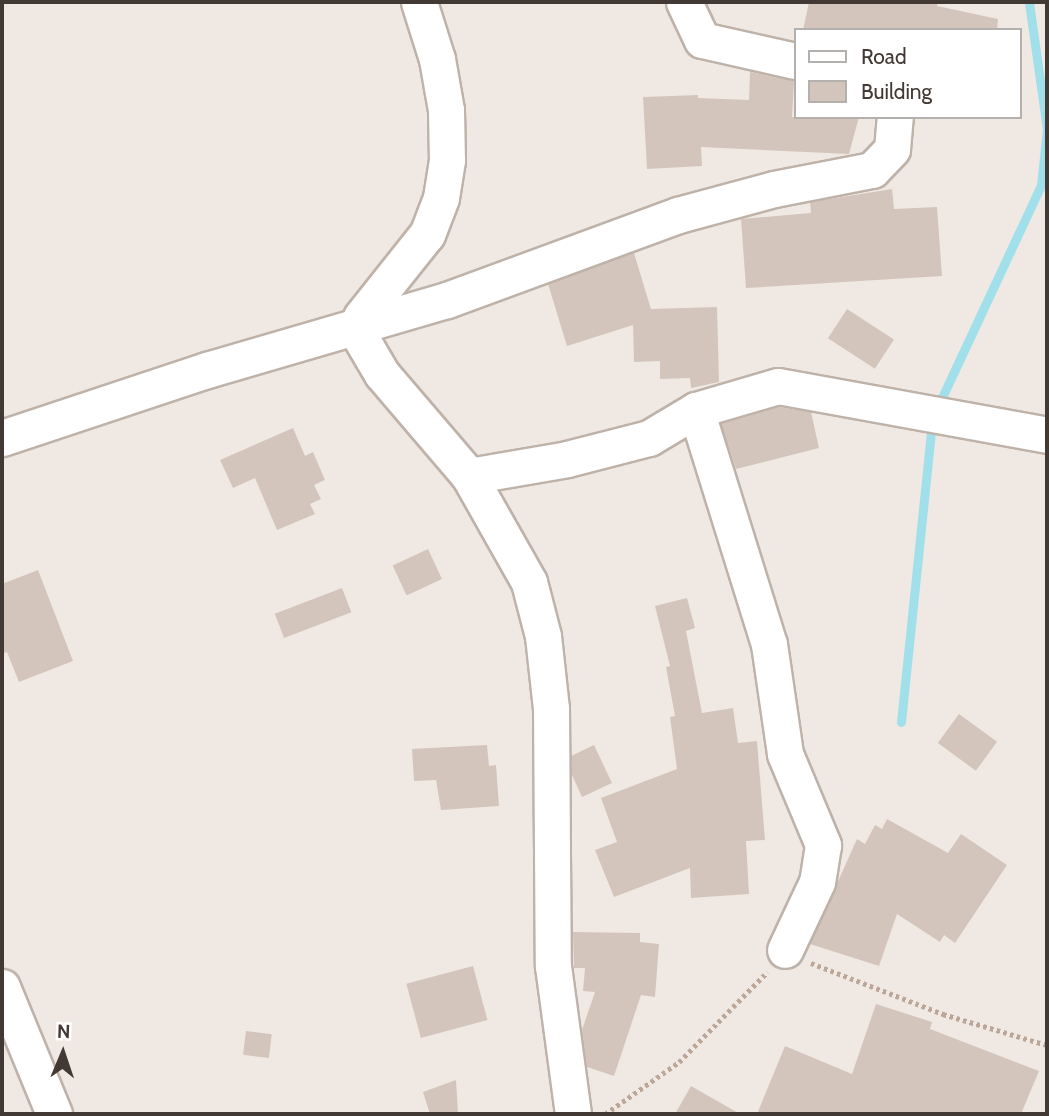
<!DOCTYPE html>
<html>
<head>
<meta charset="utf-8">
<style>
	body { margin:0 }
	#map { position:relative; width:1049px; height:1116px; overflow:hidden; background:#f0e9e3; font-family:Cabin,sans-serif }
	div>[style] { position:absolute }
	.stream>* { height:9px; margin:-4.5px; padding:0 4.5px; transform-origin:4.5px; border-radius:4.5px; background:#a1e0eb }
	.building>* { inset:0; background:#d4c5bc; transform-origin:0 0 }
	.path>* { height:4.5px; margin-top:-2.25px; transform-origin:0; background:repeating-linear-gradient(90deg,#bca698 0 3.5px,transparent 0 7px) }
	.roads { filter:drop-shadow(2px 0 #beb2a9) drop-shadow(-2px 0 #beb2a9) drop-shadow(0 2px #beb2a9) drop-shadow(0 -2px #beb2a9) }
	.minor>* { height:35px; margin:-17.5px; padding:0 17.5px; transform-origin:17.5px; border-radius:17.5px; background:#fff }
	span { translate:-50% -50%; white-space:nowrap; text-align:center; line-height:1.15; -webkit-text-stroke:6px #fff; paint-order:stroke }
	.frame { position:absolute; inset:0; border:4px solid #423934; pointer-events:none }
	.legend { position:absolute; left:794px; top:28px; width:228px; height:91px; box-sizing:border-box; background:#fff; border:2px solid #b3b0ae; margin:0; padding:9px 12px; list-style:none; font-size:21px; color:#423934 }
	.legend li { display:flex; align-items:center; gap:14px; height:35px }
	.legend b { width:35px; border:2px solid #b3b0ae }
	.north { position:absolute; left:28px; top:1018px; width:70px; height:70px; -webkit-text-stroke:5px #fff; paint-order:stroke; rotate:2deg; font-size:19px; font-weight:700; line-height:28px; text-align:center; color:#423934 }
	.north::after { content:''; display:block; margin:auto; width:24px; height:32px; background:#423934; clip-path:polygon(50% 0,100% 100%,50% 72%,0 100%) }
</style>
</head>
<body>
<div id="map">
	<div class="stream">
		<div style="left:938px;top:406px;width:244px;rotate:-65deg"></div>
		<div style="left:1041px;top:185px;width:56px;rotate:-83.9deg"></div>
		<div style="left:1047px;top:129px;width:128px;rotate:-98.1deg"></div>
		<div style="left:901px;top:722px;width:302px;rotate:-84.1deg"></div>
	</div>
	<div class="building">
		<div style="clip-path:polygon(809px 2px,938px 2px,937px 6px,998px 19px,997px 30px,803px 30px)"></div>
		<div style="clip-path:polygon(750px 72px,794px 81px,792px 117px,859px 117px,849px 154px,701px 147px,702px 166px,647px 169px,643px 97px,698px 95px,698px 98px,749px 100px)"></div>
		<div style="clip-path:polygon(892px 189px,894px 209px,937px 207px,942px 276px,746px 288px,741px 219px,811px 213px,810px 202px)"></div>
		<div style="clip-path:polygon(634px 253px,651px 309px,717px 307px,719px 382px,691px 388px,690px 378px,660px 379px,660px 361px,634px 362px,633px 325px,567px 346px,548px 284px)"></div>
		<div style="left:847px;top:309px;width:56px;height:35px;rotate:33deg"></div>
		<div style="clip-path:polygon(779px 407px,811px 412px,819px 448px,736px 469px,721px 424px)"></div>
		<div style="clip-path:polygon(293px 428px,305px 456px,313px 452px,325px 480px,314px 485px,321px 499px,310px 504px,315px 514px,277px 530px,255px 478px,233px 488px,220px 460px)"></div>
		<div style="left:428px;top:549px;width:33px;height:39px;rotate:65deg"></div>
		<div style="clip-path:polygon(38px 570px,73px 661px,19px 682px,7px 652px,2px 654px,2px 584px)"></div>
		<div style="left:342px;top:588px;width:26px;height:72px;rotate:69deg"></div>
		<div style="clip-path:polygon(687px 598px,695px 628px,686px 631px,702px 713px,733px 708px,738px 743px,757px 741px,765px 840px,746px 841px,749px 894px,691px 898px,690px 868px,614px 897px,595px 850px,617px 842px,601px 798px,677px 769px,670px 717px,675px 716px,666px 667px,670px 666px,655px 606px)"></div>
		<div style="left:959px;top:714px;width:47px;height:36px;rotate:36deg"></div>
		<div style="clip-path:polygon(487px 745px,489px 766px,496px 765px,499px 806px,441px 810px,436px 780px,414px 781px,412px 749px)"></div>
		<div style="clip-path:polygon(594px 745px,612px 783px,582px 797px,572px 775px,571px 756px)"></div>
		<div style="clip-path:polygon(887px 819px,948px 853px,961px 834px,1007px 865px,955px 943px,944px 935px,940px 942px,897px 914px,879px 966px,810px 944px,857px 839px,865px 844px,875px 825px,882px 829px)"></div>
		<div style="clip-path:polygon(573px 932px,640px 933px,640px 942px,659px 944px,655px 997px,641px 995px,614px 1076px,587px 1067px,582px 1030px,595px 992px,583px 991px,585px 968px,574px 968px)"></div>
		<div style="left:473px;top:966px;width:56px;height:69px;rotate:75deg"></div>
		<div style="clip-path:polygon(876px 1004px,932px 1022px,930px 1029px,1039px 1071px,1021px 1114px,757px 1114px,785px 1046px,852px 1074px)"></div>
		<div style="left:246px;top:1031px;width:26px;height:24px;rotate:7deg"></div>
		<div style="clip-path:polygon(456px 1080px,458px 1114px,430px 1114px,423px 1092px)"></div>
		<div style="clip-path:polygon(691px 1086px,740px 1114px,675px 1114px)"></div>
	</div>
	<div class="path">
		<div style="left:811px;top:963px;width:142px;rotate:21.1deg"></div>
		<div style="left:943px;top:1014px;width:109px;rotate:16.6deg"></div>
		<div style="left:605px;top:1114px;width:90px;rotate:-35.1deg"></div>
		<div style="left:679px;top:1062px;width:126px;rotate:-45.6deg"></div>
	</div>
	<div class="roads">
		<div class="minor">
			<div style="left:419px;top:2px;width:60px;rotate:72.5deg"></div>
			<div style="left:437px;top:59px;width:52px;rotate:80deg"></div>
			<div style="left:446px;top:110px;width:50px;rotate:88.9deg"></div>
			<div style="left:447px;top:160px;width:38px;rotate:99deg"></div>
			<div style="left:441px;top:198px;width:39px;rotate:111deg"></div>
			<div style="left:427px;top:234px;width:106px;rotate:128.5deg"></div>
			<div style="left:361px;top:317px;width:18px;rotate:96deg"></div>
			<div style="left:359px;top:335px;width:45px;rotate:59.5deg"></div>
			<div style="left:382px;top:374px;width:134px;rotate:49.5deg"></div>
			<div style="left:469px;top:476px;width:122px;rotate:60.5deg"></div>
			<div style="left:529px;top:582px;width:56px;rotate:75.5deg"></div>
			<div style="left:543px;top:636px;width:72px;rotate:83.7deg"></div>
			<div style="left:551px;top:708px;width:258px;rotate:89.6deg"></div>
			<div style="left:553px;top:966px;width:149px;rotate:82.3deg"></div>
			<div style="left:684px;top:2px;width:42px;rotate:64.7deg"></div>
			<div style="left:702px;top:40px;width:95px;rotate:12.7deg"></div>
			<div style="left:696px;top:410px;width:245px;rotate:72.7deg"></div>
			<div style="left:769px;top:644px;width:111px;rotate:81.7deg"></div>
			<div style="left:785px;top:754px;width:99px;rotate:67.3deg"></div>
			<div style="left:823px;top:845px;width:37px;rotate:99deg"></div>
			<div style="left:817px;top:882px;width:75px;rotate:115.2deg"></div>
			<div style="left:2px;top:438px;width:216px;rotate:-18.4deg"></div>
			<div style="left:207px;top:370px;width:250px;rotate:-16.3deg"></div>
			<div style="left:447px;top:300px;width:246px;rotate:-20.2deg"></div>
			<div style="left:678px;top:215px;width:99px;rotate:-15.2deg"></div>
			<div style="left:774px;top:189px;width:100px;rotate:-11deg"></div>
			<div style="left:872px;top:170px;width:29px;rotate:-46deg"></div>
			<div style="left:892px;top:149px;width:32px;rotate:-85deg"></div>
			<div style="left:469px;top:476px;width:99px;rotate:-9.8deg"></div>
			<div style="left:567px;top:459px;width:85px;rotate:-14.4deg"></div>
			<div style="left:649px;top:438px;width:55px;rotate:-30.8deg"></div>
			<div style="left:696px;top:410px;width:85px;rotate:-16.3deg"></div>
			<div style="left:778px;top:386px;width:273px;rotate:10.3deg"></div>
			<div style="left:2px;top:987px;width:137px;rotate:67.7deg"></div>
		</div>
	</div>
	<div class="frame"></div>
	<ul class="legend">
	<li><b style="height:9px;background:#fff"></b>Road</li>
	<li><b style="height:19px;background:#d4c5bc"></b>Building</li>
	</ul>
	<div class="north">N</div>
</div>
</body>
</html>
